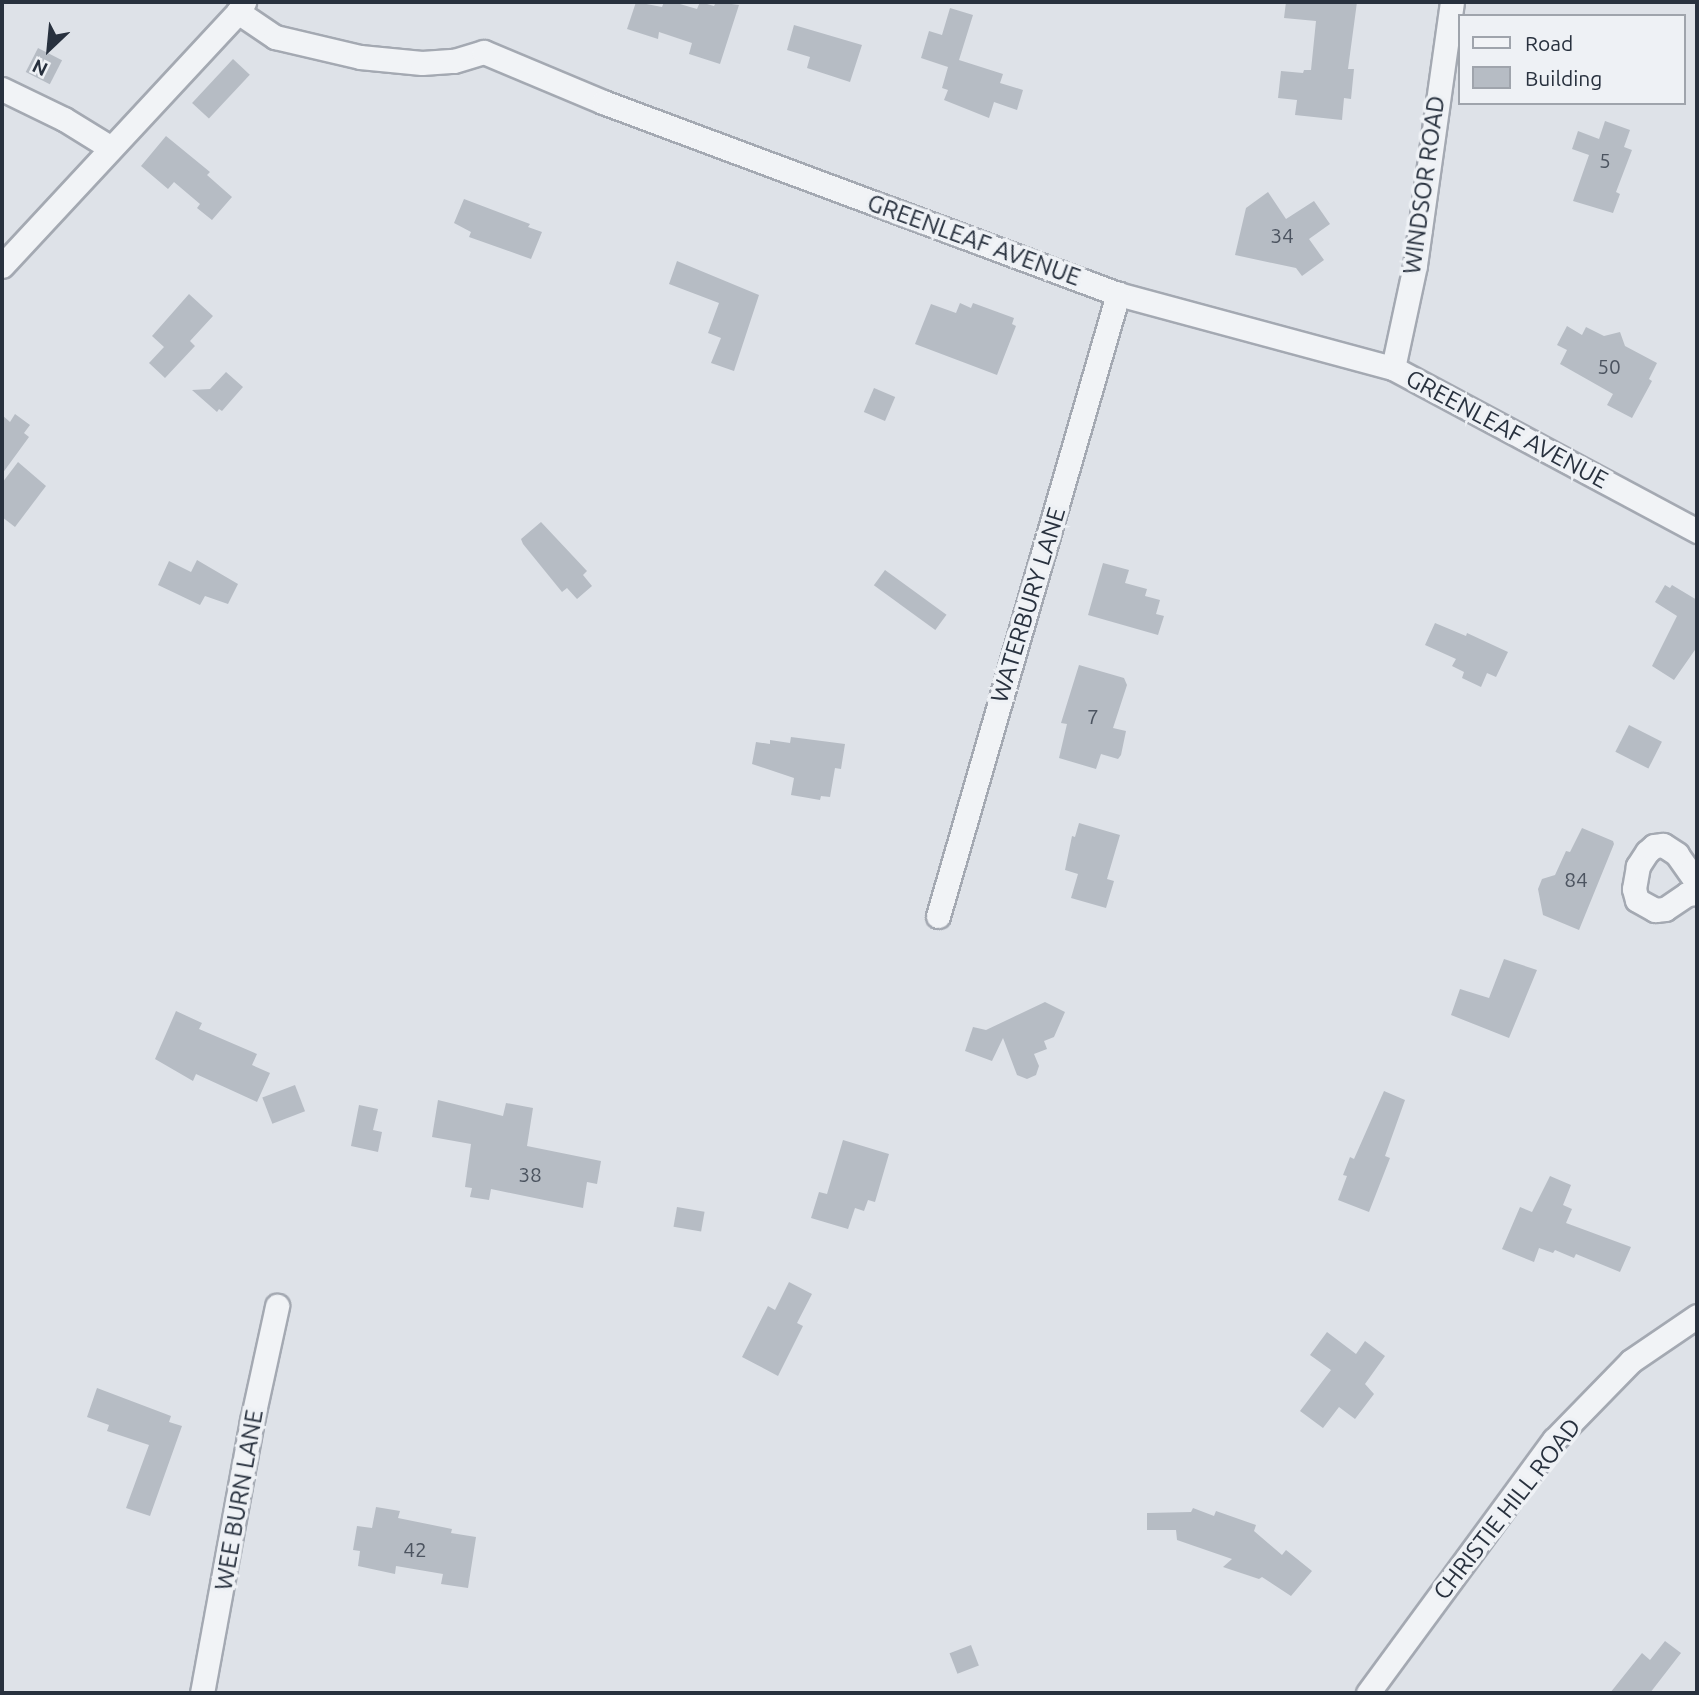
<!DOCTYPE html>
<html>
<head>
<meta charset="utf-8">
<style>
	body { margin:0 }
	#map { position:relative; width:1699px; height:1695px; overflow:hidden; background:#dee2e8; font-family:Ubuntu,sans-serif }
	div>[style] { position:absolute }
	.building>* { inset:0; background:#b6bcc4; transform-origin:0 0 }
	.roads { filter:drop-shadow(2px 0 #a4a9b2) drop-shadow(-2px 0 #a4a9b2) drop-shadow(0 2px #a4a9b2) drop-shadow(0 -2px #a4a9b2) }
	.minor>* { height:23px; margin:-11.5px; padding:0 11.5px; transform-origin:11.5px; border-radius:11.5px; background:#f1f3f6 }
	span { translate:-50% -50%; white-space:nowrap; text-align:center; line-height:1.15; -webkit-text-stroke:7px #eef1f5; paint-order:stroke }
	.number-label { font-size:21px; color:#4c5460 }
	.number-label span { -webkit-text-stroke-width:0 }
	.street-label { font-size:24px; color:#28313e }
	.frame { position:absolute; inset:0; border:4px solid #28313e; pointer-events:none }
	.legend { position:absolute; left:1458px; top:14px; width:228px; height:91px; box-sizing:border-box; background:#eef1f5; border:2px solid #9fa4ac; margin:0; padding:9px 12px; list-style:none; font-size:21px; color:#28313e }
	.legend li { display:flex; align-items:center; gap:14px; height:35px }
	.legend b { width:35px; border:2px solid #9fa4ac }
	.north { position:absolute; left:14px; top:14px; width:70px; height:70px; -webkit-text-stroke:5px #eef1f5; paint-order:stroke; rotate:206deg; font-size:19px; font-weight:700; line-height:28px; text-align:center; color:#28313e }
	.north::after { content:''; display:block; margin:auto; width:24px; height:32px; background:#28313e; clip-path:polygon(50% 0,100% 100%,50% 72%,0 100%) }
</style>
</head>
<body>
<div id="map">
	<div class="building">
		<div style="clip-path:polygon(636px 2px,662px 7px,664px 2px,673px 2px,697px 9px,700px 2px,714px 6px,716px 2px,739px 5px,720px 64px,689px 54px,692px 43px,659px 32px,658px 39px,627px 29px)"></div>
		<div style="clip-path:polygon(1286px 2px,1357px 2px,1348px 69px,1354px 69px,1351px 99px,1344px 98px,1342px 120px,1295px 115px,1297px 100px,1278px 98px,1281px 71px,1303px 73px,1304px 70px,1311px 70px,1316px 21px,1284px 18px)"></div>
		<div style="clip-path:polygon(950px 8px,973px 15px,959px 60px,1003px 74px,1000px 83px,1023px 90px,1017px 110px,994px 102px,989px 118px,944px 100px,948px 90px,942px 88px,948px 67px,921px 58px,929px 31px,942px 35px)"></div>
		<div style="clip-path:polygon(794px 25px,862px 45px,850px 82px,807px 68px,810px 57px,787px 50px)"></div>
		<div style="left:38px;top:48px;width:27px;height:27px;rotate:27deg"></div>
		<div style="left:233px;top:59px;width:23px;height:60px;rotate:43deg"></div>
		<div style="clip-path:polygon(1605px 121px,1630px 130px,1624px 147px,1632px 150px,1616px 192px,1620px 194px,1613px 213px,1573px 201px,1589px 155px,1572px 149px,1578px 131px,1599px 139px)"></div>
		<div style="clip-path:polygon(166px 136px,210px 172px,207px 175px,232px 197px,212px 220px,197px 208px,200px 204px,174px 182px,168px 189px,141px 166px)"></div>
		<div style="clip-path:polygon(1268px 192px,1286px 219px,1314px 201px,1330px 224px,1309px 239px,1324px 260px,1302px 276px,1296px 268px,1235px 255px,1246px 208px)"></div>
		<div style="clip-path:polygon(464px 199px,530px 224px,528px 227px,542px 232px,531px 259px,469px 237px,471px 232px,454px 223px)"></div>
		<div style="clip-path:polygon(677px 261px,759px 295px,734px 371px,711px 363px,721px 338px,708px 333px,719px 303px,669px 284px)"></div>
		<div style="clip-path:polygon(189px 294px,213px 316px,190px 341px,195px 346px,165px 378px,149px 363px,164px 347px,152px 336px)"></div>
		<div style="clip-path:polygon(960px 303px,971px 308px,973px 303px,1014px 318px,1012px 324px,1016px 326px,997px 375px,915px 344px,931px 304px,956px 313px)"></div>
		<div style="clip-path:polygon(1567px 326px,1582px 335px,1586px 327px,1604px 336px,1620px 332px,1625px 346px,1657px 363px,1649px 379px,1652px 381px,1632px 418px,1607px 405px,1613px 394px,1560px 364px,1567px 350px,1557px 345px)"></div>
		<div style="clip-path:polygon(226px 372px,243px 387px,222px 411px,219px 409px,217px 412px,192px 390px,210px 389px)"></div>
		<div style="left:874px;top:388px;width:23px;height:26px;rotate:23deg"></div>
		<div style="clip-path:polygon(15px 414px,30px 425px,24px 433px,29px 437px,2px 474px,2px 415px,10px 422px)"></div>
		<div style="clip-path:polygon(18px 462px,46px 486px,15px 527px,2px 517px,2px 483px)"></div>
		<div style="clip-path:polygon(541px 522px,587px 571px,583px 575px,592px 586px,577px 599px,567px 588px,562px 592px,523px 544px,521px 539px)"></div>
		<div style="clip-path:polygon(197px 560px,238px 584px,228px 604px,205px 596px,200px 605px,158px 585px,169px 561px,191px 572px)"></div>
		<div style="clip-path:polygon(1103px 563px,1129px 570px,1125px 583px,1147px 589px,1145px 596px,1160px 600px,1156px 614px,1164px 616px,1158px 635px,1088px 615px)"></div>
		<div style="left:885px;top:570px;width:76px;height:19px;rotate:36deg"></div>
		<div style="clip-path:polygon(1665px 585px,1670px 588px,1672px 585px,1697px 600px,1697px 647px,1674px 680px,1652px 666px,1677px 616px,1655px 602px)"></div>
		<div style="clip-path:polygon(1435px 623px,1466px 636px,1467px 633px,1508px 652px,1496px 677px,1487px 673px,1481px 687px,1462px 678px,1464px 672px,1452px 666px,1456px 659px,1425px 645px)"></div>
		<div style="clip-path:polygon(1079px 665px,1124px 678px,1127px 685px,1113px 728px,1126px 731px,1121px 755px,1118px 759px,1101px 754px,1096px 769px,1059px 758px,1067px 724px,1061px 723px)"></div>
		<div style="left:1629px;top:725px;width:37px;height:30px;rotate:27deg"></div>
		<div style="clip-path:polygon(791px 737px,845px 744px,841px 769px,835px 768px,830px 797px,821px 796px,820px 800px,791px 795px,794px 778px,752px 764px,756px 742px,770px 744px,770px 740px,790px 743px)"></div>
		<div style="clip-path:polygon(1079px 823px,1120px 835px,1107px 879px,1114px 881px,1106px 908px,1071px 898px,1078px 874px,1065px 870px,1072px 836px,1075px 837px)"></div>
		<div style="clip-path:polygon(1582px 828px,1613px 841px,1614px 844px,1579px 930px,1543px 915px,1538px 889px,1542px 879px,1555px 875px,1566px 851px,1570px 852px)"></div>
		<div style="clip-path:polygon(1504px 959px,1537px 970px,1509px 1038px,1451px 1015px,1460px 989px,1489px 998px)"></div>
		<div style="clip-path:polygon(1045px 1002px,1065px 1012px,1054px 1037px,1044px 1041px,1047px 1049px,1034px 1054px,1039px 1066px,1036px 1075px,1027px 1079px,1017px 1075px,1003px 1038px,992px 1061px,965px 1051px,973px 1027px,986px 1030px)"></div>
		<div style="clip-path:polygon(176px 1011px,202px 1023px,199px 1029px,257px 1054px,252px 1065px,270px 1073px,257px 1102px,196px 1074px,193px 1081px,155px 1059px)"></div>
		<div style="left:295px;top:1085px;width:28px;height:35px;rotate:69deg"></div>
		<div style="clip-path:polygon(1384px 1091px,1405px 1100px,1385px 1156px,1390px 1158px,1369px 1212px,1338px 1200px,1347px 1176px,1343px 1175px,1350px 1157px,1354px 1159px)"></div>
		<div style="clip-path:polygon(438px 1100px,503px 1116px,506px 1103px,533px 1108px,527px 1146px,601px 1161px,597px 1184px,587px 1182px,583px 1208px,491px 1189px,489px 1200px,470px 1197px,472px 1188px,465px 1187px,471px 1144px,432px 1137px)"></div>
		<div style="clip-path:polygon(359px 1105px,378px 1109px,373px 1130px,382px 1132px,378px 1152px,351px 1146px)"></div>
		<div style="clip-path:polygon(843px 1140px,889px 1154px,875px 1202px,868px 1200px,864px 1211px,855px 1208px,848px 1229px,811px 1218px,819px 1192px,827px 1194px)"></div>
		<div style="clip-path:polygon(1550px 1176px,1571px 1185px,1563px 1205px,1572px 1209px,1566px 1223px,1631px 1247px,1620px 1272px,1576px 1254px,1574px 1258px,1555px 1250px,1553px 1253px,1539px 1248px,1534px 1262px,1502px 1249px,1520px 1207px,1532px 1212px)"></div>
		<div style="left:677px;top:1207px;width:28px;height:20px;rotate:10deg"></div>
		<div style="clip-path:polygon(789px 1282px,812px 1294px,797px 1323px,803px 1326px,778px 1376px,742px 1357px,768px 1306px,775px 1310px)"></div>
		<div style="clip-path:polygon(1327px 1332px,1356px 1354px,1365px 1341px,1385px 1356px,1365px 1384px,1374px 1394px,1355px 1419px,1339px 1407px,1323px 1428px,1300px 1411px,1331px 1370px,1310px 1355px)"></div>
		<div style="clip-path:polygon(97px 1388px,171px 1416px,169px 1422px,182px 1426px,150px 1516px,126px 1508px,149px 1445px,107px 1431px,109px 1425px,87px 1417px)"></div>
		<div style="clip-path:polygon(376px 1507px,400px 1511px,398px 1518px,452px 1529px,451px 1533px,476px 1537px,468px 1588px,441px 1584px,443px 1574px,396px 1566px,395px 1574px,358px 1566px,360px 1551px,353px 1550px,357px 1526px,372px 1528px)"></div>
		<div style="clip-path:polygon(1193px 1508px,1214px 1516px,1216px 1511px,1256px 1525px,1254px 1531px,1282px 1555px,1286px 1550px,1312px 1571px,1291px 1596px,1262px 1577px,1259px 1579px,1223px 1567px,1232px 1559px,1177px 1540px,1176px 1530px,1147px 1530px,1147px 1513px,1191px 1512px)"></div>
		<div style="clip-path:polygon(1665px 1641px,1681px 1653px,1650px 1693px,1610px 1693px,1642px 1653px,1650px 1660px)"></div>
		<div style="left:971px;top:1645px;width:22px;height:23px;rotate:69deg"></div>
	</div>
	<div class="roads">
		<div class="minor">
			<div style="left:238px;top:12px;width:45px;rotate:34deg"></div>
			<div style="left:275px;top:37px;width:87px;rotate:13.2deg"></div>
			<div style="left:360px;top:57px;width:62px;rotate:5.5deg"></div>
			<div style="left:422px;top:63px;width:32px;rotate:-4deg"></div>
			<div style="left:454px;top:61px;width:31px;rotate:-17deg"></div>
			<div style="left:484px;top:52px;width:129px;rotate:22.8deg"></div>
			<div style="left:603px;top:102px;width:550px;rotate:20.45deg"></div>
			<div style="left:1118px;top:294px;width:285px;rotate:15.1deg"></div>
			<div style="left:1393px;top:368px;width:345px;rotate:28.2deg"></div>
			<div style="left:2px;top:89px;width:69px;rotate:25.8deg"></div>
			<div style="left:64px;top:119px;width:55px;rotate:31.7deg"></div>
			<div style="left:2px;top:266px;width:347px;rotate:-47.1deg"></div>
			<div style="left:238px;top:12px;width:12px;rotate:-59deg"></div>
			<div style="left:1393px;top:368px;width:105px;rotate:-77.9deg"></div>
			<div style="left:1415px;top:265px;width:266px;rotate:-82deg"></div>
			<div style="left:1697px;top:883px;width:35px;rotate:-125deg"></div>
			<div style="left:1677px;top:854px;width:17px;rotate:-147deg"></div>
			<div style="left:1663px;top:845px;width:9px;rotate:174deg"></div>
			<div style="left:1654px;top:846px;width:9px;rotate:139deg"></div>
			<div style="left:1647px;top:852px;width:17px;rotate:123deg"></div>
			<div style="left:1638px;top:866px;width:23px;rotate:100deg"></div>
			<div style="left:1634px;top:889px;width:11px;rotate:75deg"></div>
			<div style="left:1637px;top:900px;width:21px;rotate:29deg"></div>
			<div style="left:1655px;top:910px;width:10px;rotate:-6deg"></div>
			<div style="left:1665px;top:909px;width:27px;rotate:-34deg"></div>
			<div style="left:1687px;top:894px;width:10px;rotate:-6deg"></div>
			<div style="left:938px;top:916px;width:648px;rotate:-73.86deg"></div>
			<div style="left:202px;top:1693px;width:277px;rotate:-79.6deg"></div>
			<div style="left:252px;top:1421px;width:118px;rotate:-77.7deg"></div>
			<div style="left:1368px;top:1693px;width:314px;rotate:-53.7deg"></div>
			<div style="left:1554px;top:1440px;width:110px;rotate:-45.7deg"></div>
			<div style="left:1631px;top:1361px;width:80px;rotate:-34.3deg"></div>
		</div>
	</div>
	<div class="number-label">
		<span style="left:1605px;top:160px">5</span>
		<span style="left:1282px;top:235px">34</span>
		<span style="left:1609px;top:366px">50</span>
		<span style="left:1093px;top:716px">7</span>
		<span style="left:1576px;top:879px">84</span>
		<span style="left:530px;top:1174px">38</span>
		<span style="left:415px;top:1549px">42</span>
	</div>
	<div class="street-label">
		<span style="left:1424px;top:185px;rotate:-82deg">WINDSOR ROAD</span>
		<span style="left:974px;top:240px;rotate:20deg">GREENLEAF AVENUE</span>
		<span style="left:1507px;top:429px;rotate:28deg">GREENLEAF AVENUE</span>
		<span style="left:1028px;top:605px;rotate:-73deg">WATERBURY LANE</span>
		<span style="left:239px;top:1500px;rotate:-80deg">WEE BURN LANE</span>
		<span style="left:1507px;top:1509px;rotate:-52deg">CHRISTIE HILL ROAD</span>
	</div>
	<div class="frame"></div>
	<ul class="legend">
	<li><b style="height:9px;background:#f1f3f6"></b>Road</li>
	<li><b style="height:19px;background:#b6bcc4"></b>Building</li>
	</ul>
	<div class="north">N</div>
</div>
</body>
</html>
